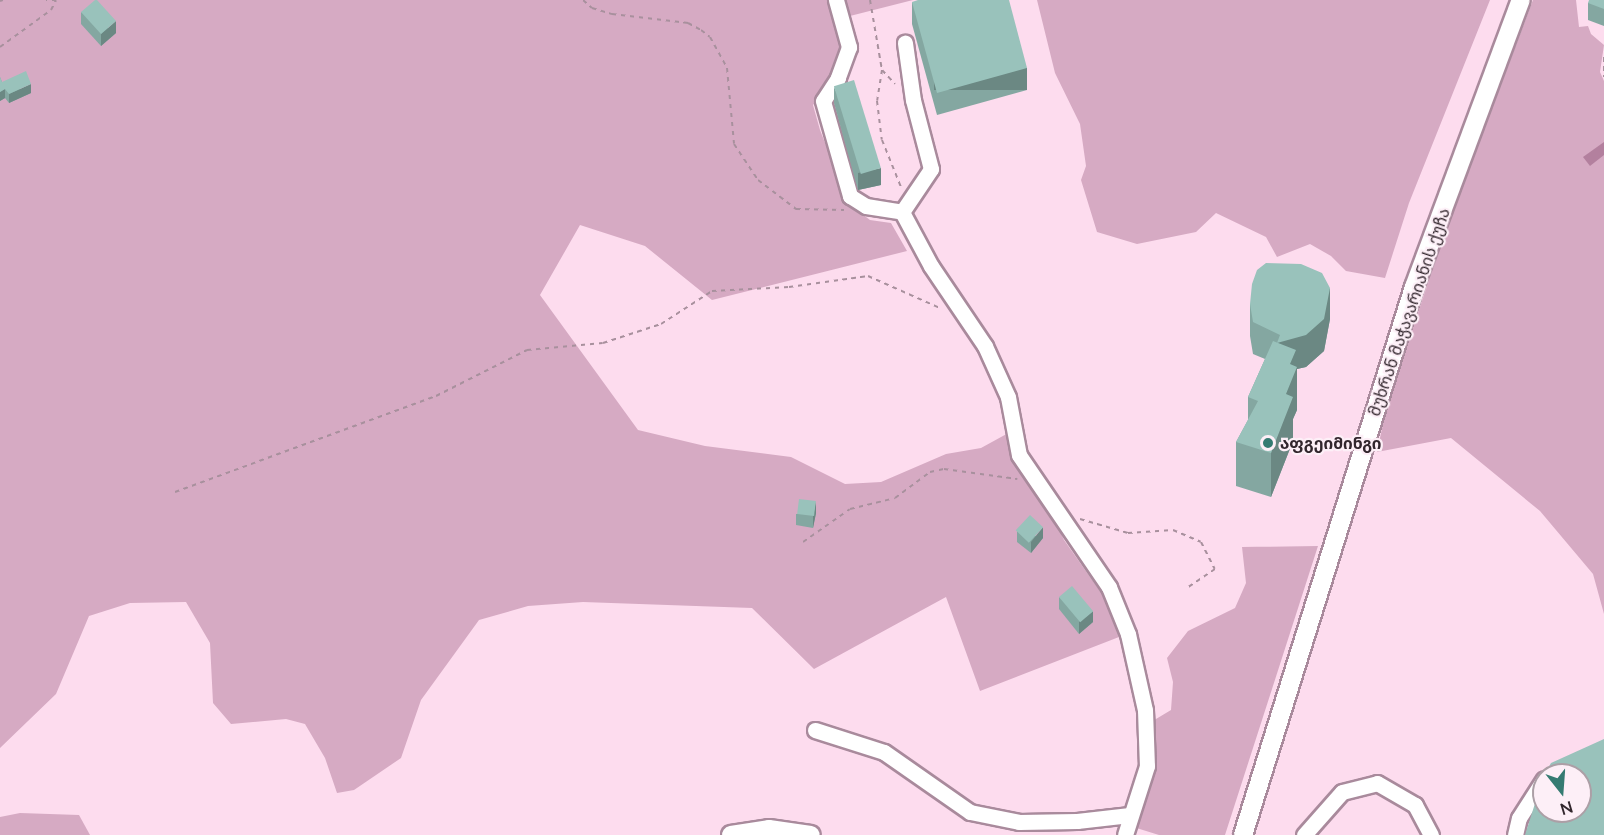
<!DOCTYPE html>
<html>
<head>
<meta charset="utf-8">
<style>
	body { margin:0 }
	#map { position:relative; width:1604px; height:835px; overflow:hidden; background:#fddcee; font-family:Lato,"Noto Sans Georgian",sans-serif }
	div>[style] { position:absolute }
	.green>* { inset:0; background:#d6aac3 }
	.water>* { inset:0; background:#b3809e }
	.path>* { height:2px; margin-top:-1px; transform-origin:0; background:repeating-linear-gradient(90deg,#a8909d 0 4.5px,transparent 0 9px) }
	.roads { filter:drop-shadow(2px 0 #a98a9c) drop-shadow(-2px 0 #a98a9c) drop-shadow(0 2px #a98a9c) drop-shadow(0 -2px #a98a9c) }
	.minor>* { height:15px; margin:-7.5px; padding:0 7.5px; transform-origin:7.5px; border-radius:7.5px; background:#fff }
	.major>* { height:18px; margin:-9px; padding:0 9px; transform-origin:9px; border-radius:9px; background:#fff }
	.wall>* { inset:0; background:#84a7a1 }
	.shaded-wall>* { inset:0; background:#6b8883; transform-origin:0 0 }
	.building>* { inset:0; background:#99c2bb; transform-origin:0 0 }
	.dots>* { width:16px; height:16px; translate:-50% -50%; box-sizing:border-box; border:3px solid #fdeff7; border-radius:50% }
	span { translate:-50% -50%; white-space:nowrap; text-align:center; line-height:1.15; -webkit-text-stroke:4.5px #fdeff7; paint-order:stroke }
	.street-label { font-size:16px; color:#32262d }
	.poi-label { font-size:16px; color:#32262d; font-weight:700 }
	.left { translate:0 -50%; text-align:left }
	.north { position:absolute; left:1532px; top:763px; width:60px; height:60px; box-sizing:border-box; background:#fdeff7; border:2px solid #ac9fa6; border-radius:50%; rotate:163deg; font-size:16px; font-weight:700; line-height:24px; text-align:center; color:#32262d }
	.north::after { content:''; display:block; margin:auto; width:21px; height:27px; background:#357b72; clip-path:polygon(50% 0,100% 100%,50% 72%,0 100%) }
</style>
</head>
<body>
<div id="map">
	<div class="green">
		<div style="clip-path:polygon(0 0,831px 0,850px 65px,813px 105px,820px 130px,849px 204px,870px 220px,891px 223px,907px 251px,712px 300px,645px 246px,580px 225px,540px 295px,638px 430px,705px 446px,791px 457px,845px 484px,881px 482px,946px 454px,981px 448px,1012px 431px,1064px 540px,1109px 604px,1119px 637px,980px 691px,946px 597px,814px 669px,752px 608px,583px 602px,528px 606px,479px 620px,421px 700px,401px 758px,354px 790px,337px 793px,325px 758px,305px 724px,286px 719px,231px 724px,213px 703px,210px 643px,186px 602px,130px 603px,89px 616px,56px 694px,0 748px)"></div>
		<div style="clip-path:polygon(841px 0,913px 0,846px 17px)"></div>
		<div style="clip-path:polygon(1037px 0,1490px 0,1409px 203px,1385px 278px,1346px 271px,1331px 256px,1310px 244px,1277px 257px,1266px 237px,1216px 213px,1196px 232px,1137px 244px,1097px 232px,1081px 180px,1086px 166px,1080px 124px,1055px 73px)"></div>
		<div style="clip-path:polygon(1533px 0,1576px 0,1579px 27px,1588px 26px,1591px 34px,1604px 45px,1600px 72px,1604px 81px,1604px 614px,1593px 574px,1540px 511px,1451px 438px,1377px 452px,1387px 405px,1424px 287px)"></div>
		<div style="clip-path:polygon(1318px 546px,1225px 835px,1159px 835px,1130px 826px,1151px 722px,1171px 710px,1173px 682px,1167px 658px,1188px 631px,1235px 608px,1246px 583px,1242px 547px)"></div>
		<div style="clip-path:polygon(20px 813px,79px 815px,90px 835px,0 835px,0 817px)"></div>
	</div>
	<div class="water">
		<div style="clip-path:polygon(1604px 142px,1604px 155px,1590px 166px,1583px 157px)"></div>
	</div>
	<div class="path">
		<div style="left:583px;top:0;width:12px;rotate:42deg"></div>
		<div style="left:592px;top:8px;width:21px;rotate:17deg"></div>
		<div style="left:612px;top:14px;width:77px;rotate:6.8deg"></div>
		<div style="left:688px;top:23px;width:15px;rotate:28deg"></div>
		<div style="left:701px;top:30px;width:11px;rotate:38deg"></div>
		<div style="left:710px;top:37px;width:35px;rotate:61deg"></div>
		<div style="left:727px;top:68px;width:76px;rotate:84.7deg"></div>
		<div style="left:734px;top:144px;width:43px;rotate:56.3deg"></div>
		<div style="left:758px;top:180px;width:48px;rotate:37.3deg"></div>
		<div style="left:796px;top:209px;width:48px;rotate:1.2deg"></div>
		<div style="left:870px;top:0;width:71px;rotate:80.3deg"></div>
		<div style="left:882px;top:70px;width:19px;rotate:47deg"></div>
		<div style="left:0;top:1px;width:3px;rotate:-18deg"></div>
		<div style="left:0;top:47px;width:63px;rotate:-36deg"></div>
		<div style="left:51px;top:10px;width:11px;rotate:-63deg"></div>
		<div style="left:56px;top:0;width:10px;rotate:180deg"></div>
		<div style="left:1604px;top:57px;width:20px;rotate:90deg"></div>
		<div style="left:882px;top:70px;width:31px;rotate:99deg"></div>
		<div style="left:877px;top:101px;width:39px;rotate:83deg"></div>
		<div style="left:882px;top:140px;width:51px;rotate:68deg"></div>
		<div style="left:175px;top:492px;width:278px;rotate:-20.2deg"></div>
		<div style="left:436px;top:396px;width:102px;rotate:-26.8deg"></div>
		<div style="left:527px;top:350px;width:76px;rotate:-5.3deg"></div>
		<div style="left:603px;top:343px;width:61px;rotate:-18.1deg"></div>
		<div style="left:661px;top:324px;width:61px;rotate:-32.9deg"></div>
		<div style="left:712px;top:291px;width:77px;rotate:-3deg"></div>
		<div style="left:789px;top:287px;width:80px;rotate:-7.9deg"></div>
		<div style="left:868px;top:276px;width:79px;rotate:24deg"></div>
		<div style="left:1080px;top:519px;width:50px;rotate:16.3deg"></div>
		<div style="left:1128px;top:533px;width:45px;rotate:-3.8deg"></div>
		<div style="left:1173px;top:530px;width:30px;rotate:23deg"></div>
		<div style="left:1201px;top:542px;width:30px;rotate:63deg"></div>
		<div style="left:1215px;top:569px;width:32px;rotate:146deg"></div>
		<div style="left:803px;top:542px;width:57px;rotate:-35.1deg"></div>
		<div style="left:850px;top:509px;width:46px;rotate:-13.7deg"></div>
		<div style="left:895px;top:498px;width:44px;rotate:-36.6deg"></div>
		<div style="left:930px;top:472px;width:14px;rotate:-12deg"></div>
		<div style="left:944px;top:469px;width:74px;rotate:7.8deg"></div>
	</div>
	<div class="roads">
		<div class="minor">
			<div style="left:836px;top:0;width:49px;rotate:74.5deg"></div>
			<div style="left:849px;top:47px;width:33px;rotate:110deg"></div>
			<div style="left:838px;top:78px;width:27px;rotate:123deg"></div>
			<div style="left:823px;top:101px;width:99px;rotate:74.1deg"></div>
			<div style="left:850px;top:196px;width:19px;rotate:32deg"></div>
			<div style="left:866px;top:206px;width:36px;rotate:9deg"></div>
			<div style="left:902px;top:212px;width:61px;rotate:61.8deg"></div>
			<div style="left:931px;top:266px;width:97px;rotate:56deg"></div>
			<div style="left:985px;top:346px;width:56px;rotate:65.7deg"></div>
			<div style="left:1008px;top:397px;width:59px;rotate:79.3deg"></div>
			<div style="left:1019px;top:455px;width:160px;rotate:55.7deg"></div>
			<div style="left:1109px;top:587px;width:51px;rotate:68deg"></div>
			<div style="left:1128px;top:634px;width:78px;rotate:77.4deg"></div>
			<div style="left:1145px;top:710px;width:56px;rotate:88deg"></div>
			<div style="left:1147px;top:766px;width:72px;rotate:107.7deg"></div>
			<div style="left:902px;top:212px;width:52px;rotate:-56deg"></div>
			<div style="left:931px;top:169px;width:71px;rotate:-104.6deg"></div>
			<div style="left:913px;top:100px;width:58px;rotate:-98deg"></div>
			<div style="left:815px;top:730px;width:72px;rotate:17.7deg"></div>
			<div style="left:884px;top:752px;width:105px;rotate:34.9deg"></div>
			<div style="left:970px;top:812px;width:50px;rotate:11.5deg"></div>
			<div style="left:1019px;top:822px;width:58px;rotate:-1deg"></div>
			<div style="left:1077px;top:821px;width:53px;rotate:-6.5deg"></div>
			<div style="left:1304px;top:835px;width:57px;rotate:-48.5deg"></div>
			<div style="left:1342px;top:792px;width:36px;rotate:-14deg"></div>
			<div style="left:1377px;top:783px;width:44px;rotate:30.1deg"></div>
			<div style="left:1415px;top:805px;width:34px;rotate:62deg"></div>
			<div style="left:1515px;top:835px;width:17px;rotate:-77deg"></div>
			<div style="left:1519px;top:818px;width:46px;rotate:-57.3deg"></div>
		</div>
		<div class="major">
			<div style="left:731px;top:835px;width:38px;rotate:-9deg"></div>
			<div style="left:769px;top:829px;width:42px;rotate:8.1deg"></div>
			<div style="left:1243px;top:835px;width:574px;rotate:-72.67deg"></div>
			<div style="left:1414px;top:287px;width:306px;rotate:-69.6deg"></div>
		</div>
	</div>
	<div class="wall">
		<div style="clip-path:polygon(1604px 0,1604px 26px,1588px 20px,1588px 3px)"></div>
		<div style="clip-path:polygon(912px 2px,1027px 90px,937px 115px,912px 24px)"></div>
		<div style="clip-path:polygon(81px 12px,116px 33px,101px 46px,81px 24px)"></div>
		<div style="clip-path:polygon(0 77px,2px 82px,31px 93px,9px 103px,5px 98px,0 101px)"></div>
		<div style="clip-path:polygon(834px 87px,881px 185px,858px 190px,834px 103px)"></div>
		<div style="clip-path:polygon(1250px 304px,1330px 319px,1324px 351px,1306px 367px,1297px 369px,1297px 410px,1293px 419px,1293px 441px,1271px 497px,1236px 486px,1236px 442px,1248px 420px,1248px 397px,1265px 359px,1253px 354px,1250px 336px)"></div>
		<div style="clip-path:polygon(816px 513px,813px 528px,796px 525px,796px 514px)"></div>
		<div style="clip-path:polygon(1017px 531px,1043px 538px,1031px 553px,1017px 542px)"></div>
		<div style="clip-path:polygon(1059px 597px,1093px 622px,1079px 634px,1059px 609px)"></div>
	</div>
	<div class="shaded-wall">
		<div style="clip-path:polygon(116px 21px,116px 33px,101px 46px,101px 34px)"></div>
		<div style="left:1027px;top:68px;width:22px;height:93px;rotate:90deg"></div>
		<div style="clip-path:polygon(31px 84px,31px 93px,9px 103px,9px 94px)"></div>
		<div style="clip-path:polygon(5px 89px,5px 98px,0 101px,0 92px)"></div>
		<div style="clip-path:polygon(881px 168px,881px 185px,858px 190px,858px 173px)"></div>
		<div style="clip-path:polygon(1330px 288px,1330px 319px,1324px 351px,1306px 367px,1297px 369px,1297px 410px,1293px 419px,1293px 441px,1271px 497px,1271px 453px,1286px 394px,1277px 343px)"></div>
		<div style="clip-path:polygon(816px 501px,816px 513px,813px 528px,813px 516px)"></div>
		<div style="clip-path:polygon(1043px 527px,1043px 538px,1031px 553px,1031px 542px)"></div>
		<div style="clip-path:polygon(1093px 611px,1093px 622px,1079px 634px,1079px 622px)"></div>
	</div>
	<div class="building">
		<div style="clip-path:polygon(95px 0,97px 0,116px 21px,101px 34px,81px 12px)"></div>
		<div style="clip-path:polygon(918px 0,1009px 0,1027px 68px,937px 93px,912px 2px)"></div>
		<div style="clip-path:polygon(1589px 0,1604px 0,1604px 9px,1588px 3px)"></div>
		<div style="clip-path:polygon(26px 71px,31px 84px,9px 94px,5px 89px,0 92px,0 77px,2px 82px)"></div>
		<div style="left:854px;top:80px;width:92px;height:21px;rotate:73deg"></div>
		<div style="clip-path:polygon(1266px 263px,1301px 264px,1322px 273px,1330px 288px,1324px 319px,1306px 335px,1277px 343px,1280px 335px,1253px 322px,1250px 304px,1252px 284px,1257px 270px)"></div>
		<div style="clip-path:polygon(1273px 341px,1296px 350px,1290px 364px,1297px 367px,1286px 394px,1293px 397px,1271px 453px,1236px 442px,1258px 401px,1248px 397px)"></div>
		<div style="left:799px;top:499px;width:17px;height:15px;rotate:7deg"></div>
		<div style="left:1030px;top:515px;width:18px;height:21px;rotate:43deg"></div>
		<div style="left:1072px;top:586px;width:33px;height:17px;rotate:50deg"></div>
		<div style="clip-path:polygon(1604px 739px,1604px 835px,1525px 835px,1544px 775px,1544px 811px,1580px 811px,1580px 775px,1544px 775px,1551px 763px)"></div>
	</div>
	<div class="dots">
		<div style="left:1268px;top:443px;background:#357b72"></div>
	</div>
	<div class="street-label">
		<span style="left:1409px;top:312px;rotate:-71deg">მუხრან მაჭავარიანის ქუჩა</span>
	</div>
	<div class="poi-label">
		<span class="left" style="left:1280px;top:443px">აფგეიმინგი</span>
	</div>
	<div class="north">N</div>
</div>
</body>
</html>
